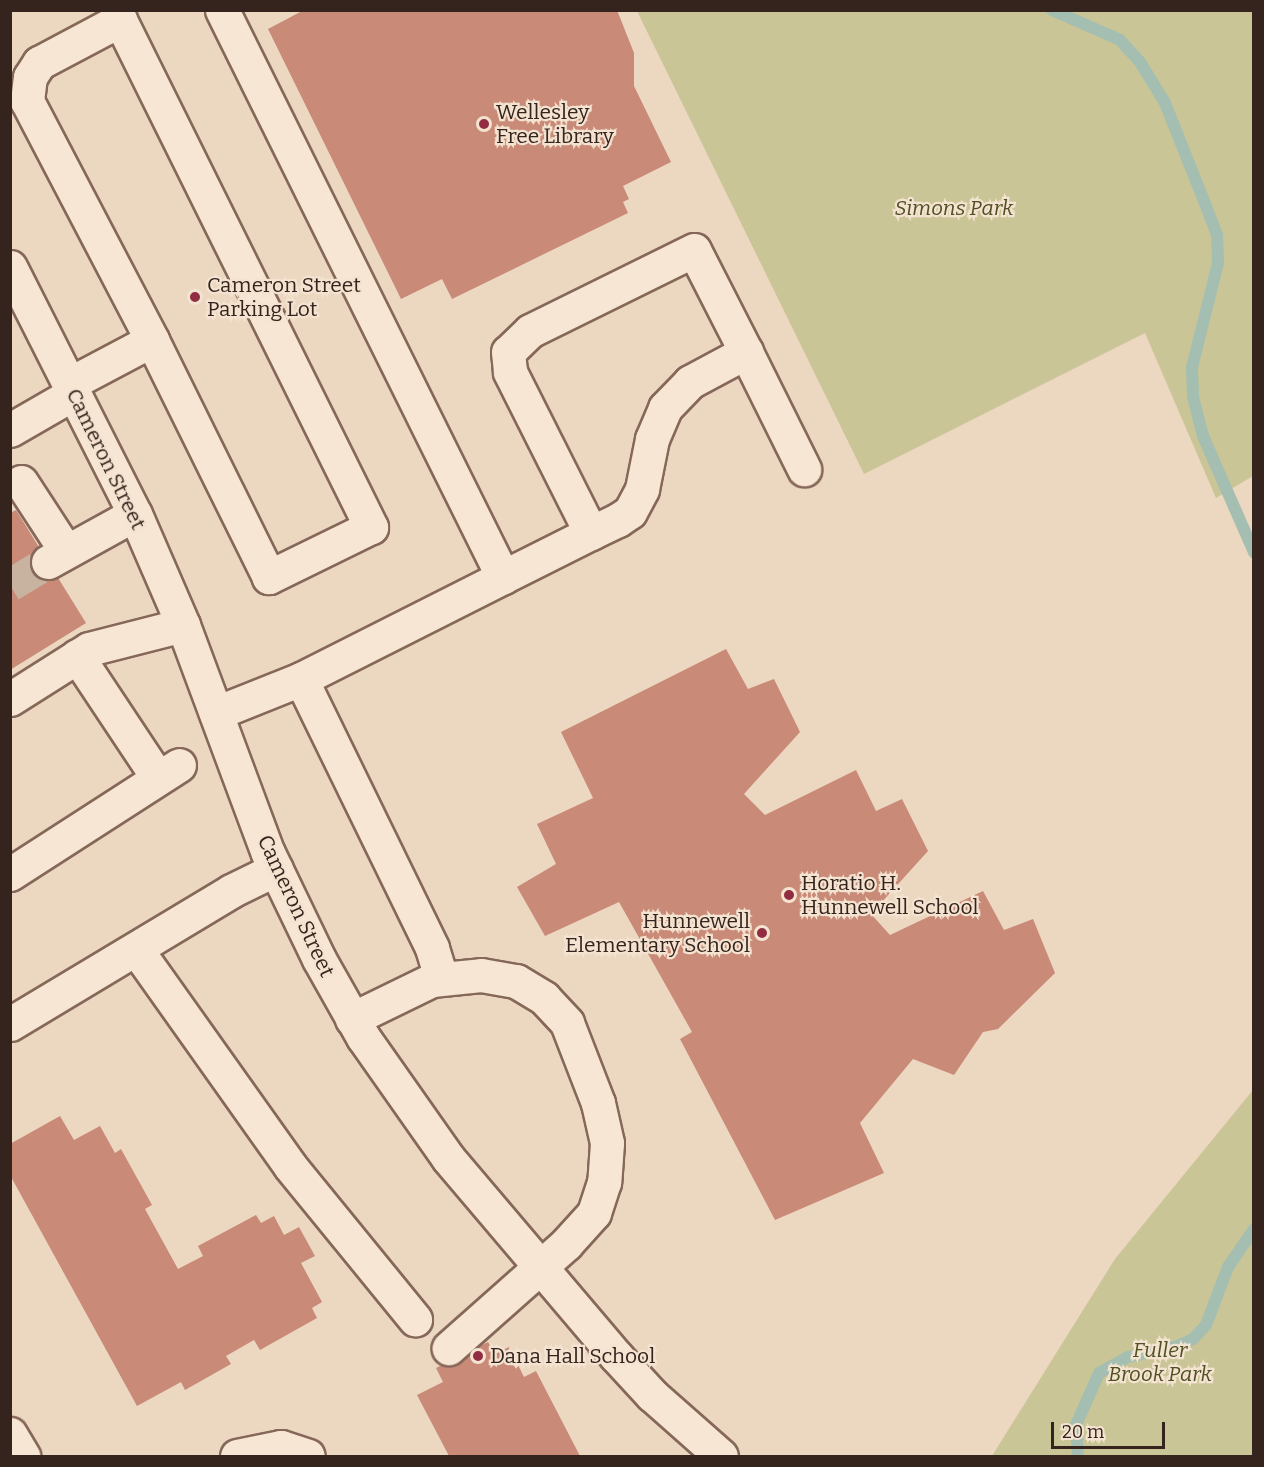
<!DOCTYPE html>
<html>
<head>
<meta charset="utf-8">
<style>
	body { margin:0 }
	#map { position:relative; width:1264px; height:1467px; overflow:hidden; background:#ecd7c1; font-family:Bitter,serif }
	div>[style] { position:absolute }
	.green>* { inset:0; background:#cac596 }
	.stream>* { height:12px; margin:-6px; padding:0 6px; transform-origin:6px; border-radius:6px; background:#a4bfb1 }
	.building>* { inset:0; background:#c98a78 }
	.minor-tunnel>* { height:33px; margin-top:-16.5px; transform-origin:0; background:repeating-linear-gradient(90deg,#c7b3a0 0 33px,transparent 0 49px) }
	.roads { filter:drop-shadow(2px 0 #856859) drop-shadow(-2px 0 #856859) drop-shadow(0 2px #856859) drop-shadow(0 -2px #856859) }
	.minor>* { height:33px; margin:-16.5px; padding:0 16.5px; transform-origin:16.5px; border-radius:16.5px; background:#f7e6d4 }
	.dots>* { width:16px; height:16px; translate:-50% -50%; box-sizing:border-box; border:3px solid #f4e3d0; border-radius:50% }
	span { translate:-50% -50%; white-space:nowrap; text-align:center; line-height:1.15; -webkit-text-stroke:4.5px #f4e3d0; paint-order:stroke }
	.poi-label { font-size:21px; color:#35241d }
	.left { translate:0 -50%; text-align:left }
	.right { translate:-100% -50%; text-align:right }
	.park-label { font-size:21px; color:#4f5124; font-style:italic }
	.street-label { font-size:21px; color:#35241d }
	.frame { position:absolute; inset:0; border:12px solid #35241d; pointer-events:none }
	.scale { position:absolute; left:1051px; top:1422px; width:114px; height:27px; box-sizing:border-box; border:3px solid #35241d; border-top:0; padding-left:8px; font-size:18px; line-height:21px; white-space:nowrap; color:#35241d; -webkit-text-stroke:4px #f4e3d0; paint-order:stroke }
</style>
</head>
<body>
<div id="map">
	<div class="green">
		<div style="clip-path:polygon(637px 11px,1253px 11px,1253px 476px,1216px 498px,1145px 333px,864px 474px)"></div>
		<div style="clip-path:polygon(1253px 1090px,1253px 1456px,992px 1456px,1115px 1259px)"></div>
	</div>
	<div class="stream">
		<div style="left:1052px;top:10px;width:74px;rotate:23.8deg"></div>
		<div style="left:1120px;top:40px;width:30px;rotate:48deg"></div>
		<div style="left:1140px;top:62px;width:48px;rotate:58.6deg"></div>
		<div style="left:1165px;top:103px;width:105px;rotate:68.3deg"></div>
		<div style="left:1204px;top:201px;width:36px;rotate:69deg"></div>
		<div style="left:1217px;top:235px;width:28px;rotate:88deg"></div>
		<div style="left:1218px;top:263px;width:107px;rotate:104deg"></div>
		<div style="left:1192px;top:367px;width:30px;rotate:88deg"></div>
		<div style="left:1193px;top:397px;width:40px;rotate:75.6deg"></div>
		<div style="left:1203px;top:436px;width:127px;rotate:66.3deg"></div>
		<div style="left:1078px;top:1456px;width:31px;rotate:-94deg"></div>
		<div style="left:1076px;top:1425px;width:57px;rotate:-66.1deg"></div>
		<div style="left:1099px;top:1373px;width:33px;rotate:-29deg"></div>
		<div style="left:1128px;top:1357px;width:48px;rotate:-12deg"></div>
		<div style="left:1175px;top:1347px;width:20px;rotate:-24deg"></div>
		<div style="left:1193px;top:1339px;width:19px;rotate:-47deg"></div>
		<div style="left:1206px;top:1325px;width:62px;rotate:-69.2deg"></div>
		<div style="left:1228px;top:1267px;width:46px;rotate:-55.6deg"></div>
	</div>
	<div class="building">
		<div style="clip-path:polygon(304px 10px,617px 10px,634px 53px,634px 86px,671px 162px,623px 186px,629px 199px,623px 202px,628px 213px,452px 299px,442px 279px,401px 299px,268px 29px)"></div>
		<div style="clip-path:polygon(16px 510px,86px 623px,10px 670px,10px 513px)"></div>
		<div style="clip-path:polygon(726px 649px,748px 689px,774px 679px,800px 732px,744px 794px,765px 815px,856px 770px,876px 811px,902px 799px,928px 851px,871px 914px,890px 935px,983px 891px,1004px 930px,1033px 919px,1055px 973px,998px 1029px,983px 1032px,954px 1075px,913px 1059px,860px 1123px,884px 1173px,775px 1220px,680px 1039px,692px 1032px,619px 902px,545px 936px,517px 887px,556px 864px,537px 824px,593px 798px,561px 732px)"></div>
		<div style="clip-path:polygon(60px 1116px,74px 1140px,100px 1126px,115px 1153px,121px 1149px,152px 1205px,145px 1209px,178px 1269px,203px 1256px,198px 1246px,256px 1215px,261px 1223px,274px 1216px,284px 1235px,299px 1227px,315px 1256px,301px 1263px,322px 1302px,312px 1308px,317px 1318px,260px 1350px,254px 1340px,226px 1356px,231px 1364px,185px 1390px,181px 1382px,137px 1406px,10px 1175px,10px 1144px)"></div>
		<div style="clip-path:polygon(488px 1342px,495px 1354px,509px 1347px,524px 1377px,536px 1371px,580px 1456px,449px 1456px,417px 1395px,443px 1382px,436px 1368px)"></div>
	</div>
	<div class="minor-tunnel">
		<div style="left:10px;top:585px;width:44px;rotate:-31.2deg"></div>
	</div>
	<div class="roads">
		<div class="minor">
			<div style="left:222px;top:10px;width:633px;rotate:63.64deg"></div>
			<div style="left:120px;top:20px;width:566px;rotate:63.66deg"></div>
			<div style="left:371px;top:527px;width:114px;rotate:153.9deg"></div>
			<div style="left:269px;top:577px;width:264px;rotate:-116.3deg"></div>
			<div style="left:152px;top:340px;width:270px;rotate:-117.6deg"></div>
			<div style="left:27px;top:101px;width:24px;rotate:-83deg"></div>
			<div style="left:30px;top:77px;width:17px;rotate:-57deg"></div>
			<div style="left:39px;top:63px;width:92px;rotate:-28deg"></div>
			<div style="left:10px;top:267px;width:277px;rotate:63.2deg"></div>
			<div style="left:135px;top:514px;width:121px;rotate:66.6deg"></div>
			<div style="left:183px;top:625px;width:243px;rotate:69.6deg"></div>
			<div style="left:268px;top:853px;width:118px;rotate:64.3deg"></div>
			<div style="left:319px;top:959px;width:90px;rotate:60.6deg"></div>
			<div style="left:363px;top:1037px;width:148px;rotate:54.9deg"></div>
			<div style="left:448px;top:1158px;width:260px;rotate:49.7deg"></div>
			<div style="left:616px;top:1356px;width:53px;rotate:47.3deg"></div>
			<div style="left:652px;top:1395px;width:92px;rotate:41.5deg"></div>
			<div style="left:746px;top:352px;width:131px;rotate:63.6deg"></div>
			<div style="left:69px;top:384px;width:94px;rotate:-27.9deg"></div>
			<div style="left:10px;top:430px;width:74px;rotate:-30deg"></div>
			<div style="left:21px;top:482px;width:82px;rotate:56.9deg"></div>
			<div style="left:48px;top:562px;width:99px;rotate:-28.9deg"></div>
			<div style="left:77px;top:656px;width:146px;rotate:56.4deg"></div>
			<div style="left:301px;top:679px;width:299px;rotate:64deg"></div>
			<div style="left:432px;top:948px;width:31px;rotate:73deg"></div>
			<div style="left:10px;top:699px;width:93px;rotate:-32.3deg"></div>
			<div style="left:89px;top:649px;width:97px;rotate:-14.3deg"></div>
			<div style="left:216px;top:713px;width:92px;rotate:-21.8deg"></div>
			<div style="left:301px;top:679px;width:226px;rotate:-26.8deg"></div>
			<div style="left:503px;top:577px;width:98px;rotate:-26.6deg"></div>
			<div style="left:591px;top:533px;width:30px;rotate:-26deg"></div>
			<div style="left:618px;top:520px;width:14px;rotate:-34deg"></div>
			<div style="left:630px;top:512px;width:26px;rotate:-62deg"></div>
			<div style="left:642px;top:489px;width:51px;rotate:-78.7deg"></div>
			<div style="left:652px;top:439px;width:34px;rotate:-67deg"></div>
			<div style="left:665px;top:408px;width:36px;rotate:-46deg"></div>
			<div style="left:690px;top:382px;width:64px;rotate:-28.2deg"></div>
			<div style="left:746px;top:352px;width:114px;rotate:-117deg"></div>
			<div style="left:694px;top:250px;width:183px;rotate:153.7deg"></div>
			<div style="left:530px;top:331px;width:30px;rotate:136deg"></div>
			<div style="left:508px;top:352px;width:20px;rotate:84deg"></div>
			<div style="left:510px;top:372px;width:180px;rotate:63.3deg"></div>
			<div style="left:10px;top:874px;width:201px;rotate:-32.8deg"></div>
			<div style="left:136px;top:949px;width:266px;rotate:54.6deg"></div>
			<div style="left:290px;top:1166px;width:198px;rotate:50.8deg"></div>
			<div style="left:352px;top:1019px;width:89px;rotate:-26deg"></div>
			<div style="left:432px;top:980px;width:49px;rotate:-5.8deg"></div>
			<div style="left:481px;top:975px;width:36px;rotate:10deg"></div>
			<div style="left:516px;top:981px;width:33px;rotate:31deg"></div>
			<div style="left:544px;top:998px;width:34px;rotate:47deg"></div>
			<div style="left:567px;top:1023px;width:86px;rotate:68.8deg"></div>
			<div style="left:598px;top:1103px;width:41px;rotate:77.3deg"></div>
			<div style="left:607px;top:1143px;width:39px;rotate:94deg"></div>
			<div style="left:604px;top:1182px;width:33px;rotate:108deg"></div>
			<div style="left:594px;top:1213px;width:42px;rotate:132.1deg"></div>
			<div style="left:566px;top:1244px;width:157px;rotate:138.4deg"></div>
			<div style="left:10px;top:1024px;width:258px;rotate:-31deg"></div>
			<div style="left:231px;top:891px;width:50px;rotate:-26.1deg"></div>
			<div style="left:10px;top:1434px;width:26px;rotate:59deg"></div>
			<div style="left:237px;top:1456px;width:45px;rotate:-11.6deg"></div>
			<div style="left:281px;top:1447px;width:28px;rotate:18deg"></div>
		</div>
	</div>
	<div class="dots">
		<div style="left:484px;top:124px;background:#922c41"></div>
		<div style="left:195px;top:297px;background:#922c41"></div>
		<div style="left:789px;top:895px;background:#922c41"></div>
		<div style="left:762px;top:933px;background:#922c41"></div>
		<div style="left:478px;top:1356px;background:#922c41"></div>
	</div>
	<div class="poi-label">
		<span class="left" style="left:496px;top:124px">Wellesley<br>Free Library</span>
		<span class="left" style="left:207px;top:297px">Cameron Street<br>Parking Lot</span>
		<span class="left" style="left:801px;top:895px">Horatio H.<br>Hunnewell School</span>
		<span class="right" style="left:750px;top:933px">Hunnewell<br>Elementary School</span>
		<span class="left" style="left:490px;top:1356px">Dana Hall School</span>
	</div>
	<div class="park-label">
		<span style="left:954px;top:208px">Simons Park</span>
		<span style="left:1160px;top:1362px">Fuller<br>Brook Park</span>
	</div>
	<div class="street-label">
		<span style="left:106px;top:459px;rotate:64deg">Cameron Street</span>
		<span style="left:296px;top:906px;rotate:65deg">Cameron Street</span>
	</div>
	<div class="frame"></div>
	<div class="scale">20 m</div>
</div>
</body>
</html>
